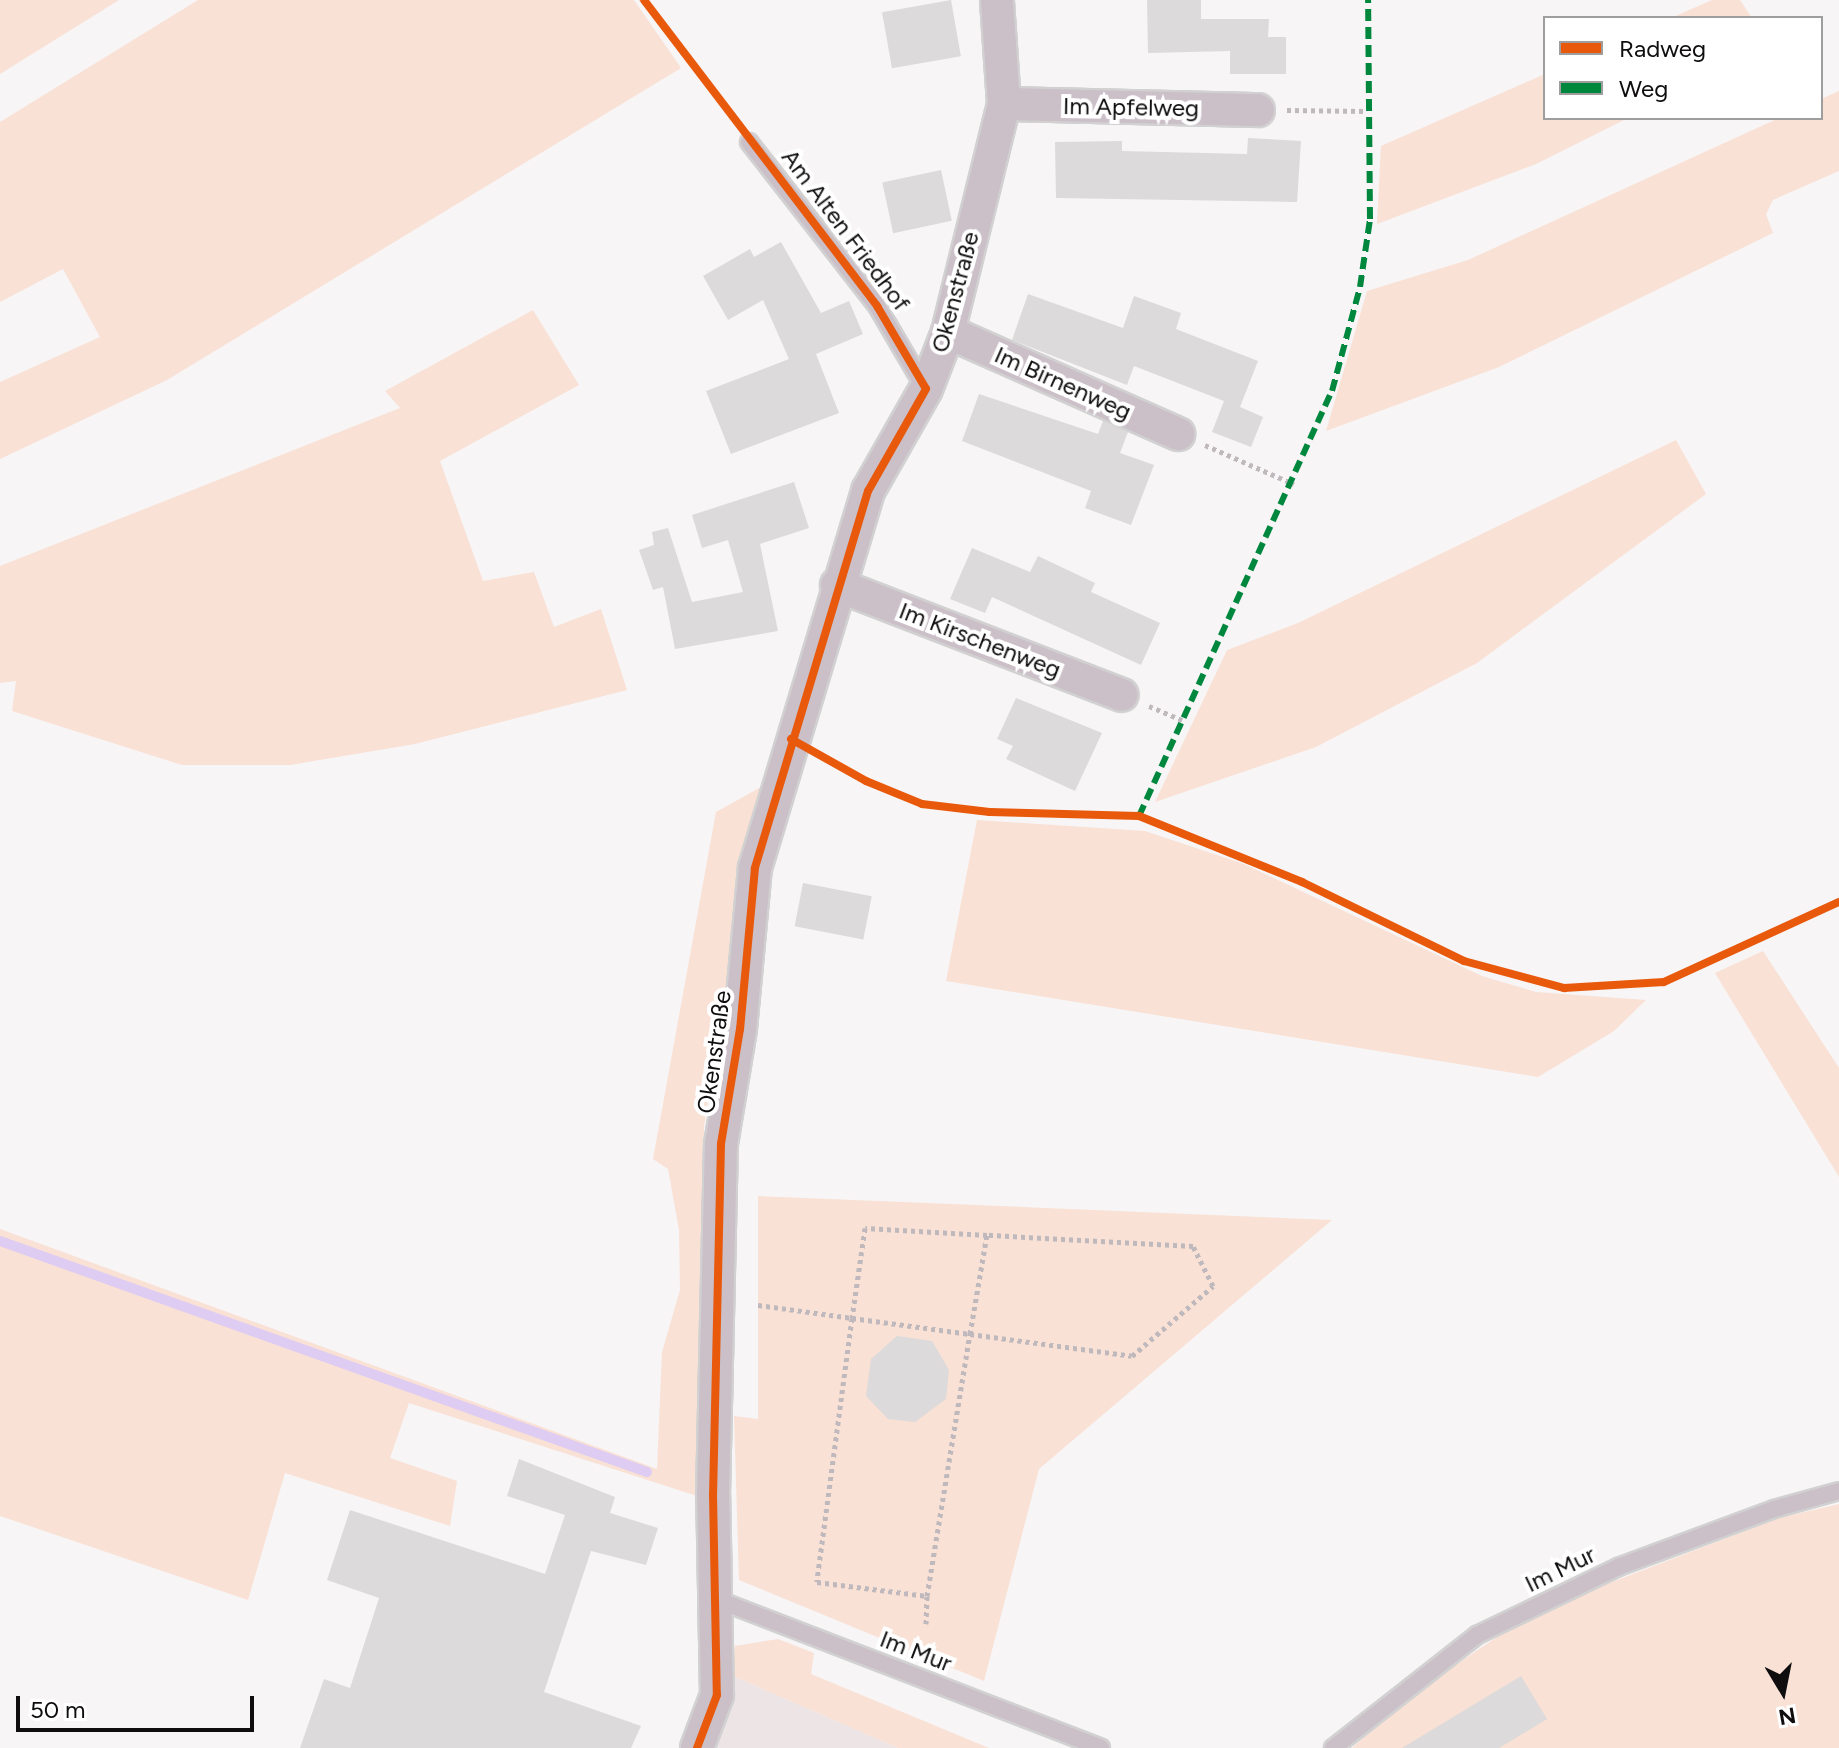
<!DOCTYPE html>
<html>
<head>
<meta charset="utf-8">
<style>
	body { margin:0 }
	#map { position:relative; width:1839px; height:1748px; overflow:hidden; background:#f8f5f6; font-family:Figtree,sans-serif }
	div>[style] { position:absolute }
	.built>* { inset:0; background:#ede4e6 }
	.green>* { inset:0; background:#f9e1d5 }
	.stream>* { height:10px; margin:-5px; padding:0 5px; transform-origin:5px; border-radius:5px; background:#dfccf2 }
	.building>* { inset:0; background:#dcdada; transform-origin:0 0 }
	.path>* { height:5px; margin-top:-2.5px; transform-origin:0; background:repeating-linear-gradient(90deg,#bfb8bd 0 4px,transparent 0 8px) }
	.roads { filter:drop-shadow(2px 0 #d2d1d1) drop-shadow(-2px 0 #d2d1d1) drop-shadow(0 2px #d2d1d1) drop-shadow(0 -2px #d2d1d1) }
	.lane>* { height:16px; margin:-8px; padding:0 8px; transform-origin:8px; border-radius:8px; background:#cbbfc8 }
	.street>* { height:32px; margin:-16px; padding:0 16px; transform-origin:16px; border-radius:16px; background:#cbbfc8 }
	.quiet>* { height:6px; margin-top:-3px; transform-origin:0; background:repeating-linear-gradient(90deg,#00873e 0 12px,transparent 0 18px) }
	.cycleway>* { height:8px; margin:-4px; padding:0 4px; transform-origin:4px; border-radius:4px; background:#e8590c }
	span { translate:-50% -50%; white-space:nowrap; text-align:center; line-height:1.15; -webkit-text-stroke:8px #fff; paint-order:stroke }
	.street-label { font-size:24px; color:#0f0d0e }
	.legend { position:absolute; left:1543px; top:16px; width:280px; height:104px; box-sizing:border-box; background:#fff; border:2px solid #9f9e9f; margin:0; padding:10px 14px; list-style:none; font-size:24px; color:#0f0d0e }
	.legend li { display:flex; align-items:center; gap:16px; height:40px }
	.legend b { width:40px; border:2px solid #9f9e9f }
	.north { position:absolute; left:1743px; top:1652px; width:80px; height:80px; -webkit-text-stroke:6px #fff; paint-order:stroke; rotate:170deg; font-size:22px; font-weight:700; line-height:32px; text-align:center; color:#0f0d0e }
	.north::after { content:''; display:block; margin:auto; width:28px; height:36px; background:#0f0d0e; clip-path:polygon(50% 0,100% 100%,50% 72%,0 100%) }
	.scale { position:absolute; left:16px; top:1696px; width:238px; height:36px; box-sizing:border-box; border:4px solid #0f0d0e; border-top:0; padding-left:10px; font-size:24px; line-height:28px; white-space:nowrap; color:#0f0d0e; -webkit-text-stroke:6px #fff; paint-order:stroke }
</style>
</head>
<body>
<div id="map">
	<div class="built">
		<div style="clip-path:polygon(733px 1676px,898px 1748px,707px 1748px)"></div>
	</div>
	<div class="green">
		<div style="clip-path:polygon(0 0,119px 0,0 74px)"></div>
		<div style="clip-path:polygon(198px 0,634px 0,681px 68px,167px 380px,0 459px,0 382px,100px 337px,63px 269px,0 302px,0 122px)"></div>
		<div style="clip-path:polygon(1712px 0,1740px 0,1752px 18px,1671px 18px)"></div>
		<div style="clip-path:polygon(1545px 74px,1545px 118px,1628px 118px,1536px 164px,1377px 224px,1381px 146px)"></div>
		<div style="clip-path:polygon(1839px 91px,1839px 171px,1773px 200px,1766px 214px,1773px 233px,1499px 367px,1326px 431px,1367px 291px,1468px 260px,1779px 118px,1821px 118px,1821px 99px)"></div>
		<div style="clip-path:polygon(533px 310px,579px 385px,440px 461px,483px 581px,534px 572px,554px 627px,601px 609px,627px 690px,415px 744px,290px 765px,182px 765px,12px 711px,16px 681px,0 683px,0 566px,400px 408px,385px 391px)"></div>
		<div style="clip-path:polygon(1676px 440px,1706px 494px,1477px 663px,1316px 747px,1155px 802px,1227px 650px,1298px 623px)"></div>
		<div style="clip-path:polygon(761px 787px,768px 787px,732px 948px,704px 1127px,697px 1496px,409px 1403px,390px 1458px,457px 1481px,450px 1526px,285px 1473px,248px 1600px,0 1516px,0 1229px,657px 1469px,662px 1352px,680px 1290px,679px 1230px,668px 1169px,653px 1159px,716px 812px)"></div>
		<div style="clip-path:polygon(977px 820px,1145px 831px,1244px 864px,1482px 976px,1536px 992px,1646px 1000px,1614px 1031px,1538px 1077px,946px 981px)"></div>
		<div style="clip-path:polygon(1763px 951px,1839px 1068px,1839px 1177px,1715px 973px)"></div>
		<div style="clip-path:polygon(758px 1196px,1332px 1220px,1039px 1469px,984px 1681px,739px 1580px,734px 1416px,758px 1419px)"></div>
		<div style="clip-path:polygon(1839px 1504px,1839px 1748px,1352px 1748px,1411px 1695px,1503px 1633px,1599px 1587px,1779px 1518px)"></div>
		<div style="clip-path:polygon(778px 1639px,814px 1653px,811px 1674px,989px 1748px,898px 1748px,733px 1676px,735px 1646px)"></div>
	</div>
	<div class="stream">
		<div style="left:0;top:1241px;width:687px;rotate:19.65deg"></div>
	</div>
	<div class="building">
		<div style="left:951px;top:0;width:57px;height:70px;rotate:80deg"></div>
		<div style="clip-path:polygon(1147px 0,1201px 0,1201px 19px,1269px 19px,1268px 37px,1286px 37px,1286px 74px,1230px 74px,1230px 51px,1148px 53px)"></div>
		<div style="clip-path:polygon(1248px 138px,1301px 141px,1297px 202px,1056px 198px,1055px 142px,1122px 141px,1122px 151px,1247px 154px)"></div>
		<div style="left:941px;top:170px;width:52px;height:60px;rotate:78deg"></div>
		<div style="clip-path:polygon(781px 242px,821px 313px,849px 301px,863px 334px,816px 354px,839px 413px,731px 454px,706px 391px,789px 359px,763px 300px,728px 320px,703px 276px,750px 249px,754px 257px)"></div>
		<div style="clip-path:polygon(1028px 294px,1123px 328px,1134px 296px,1181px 313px,1176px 329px,1258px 361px,1240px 407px,1263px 417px,1251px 447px,1212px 432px,1224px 401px,1134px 366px,1127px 385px,1012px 340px)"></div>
		<div style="clip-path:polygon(979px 394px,1098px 434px,1103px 421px,1128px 432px,1120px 453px,1154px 465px,1131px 525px,1085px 508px,1091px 491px,962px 441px)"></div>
		<div style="clip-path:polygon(794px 482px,809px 528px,760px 544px,778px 631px,675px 649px,663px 587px,653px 590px,639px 550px,654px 545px,652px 532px,668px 528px,692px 602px,743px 592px,728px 540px,702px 548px,692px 515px)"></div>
		<div style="clip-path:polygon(972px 548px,1030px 572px,1038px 556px,1095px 583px,1091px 592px,1160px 623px,1141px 665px,992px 597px,985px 613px,950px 599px)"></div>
		<div style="clip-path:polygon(1016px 698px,1102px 733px,1075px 791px,1006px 759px,1013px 746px,997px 739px)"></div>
		<div style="left:803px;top:883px;width:70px;height:44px;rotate:11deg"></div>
		<div style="clip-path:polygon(897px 1336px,932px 1341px,949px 1370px,946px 1399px,915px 1422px,888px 1419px,866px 1396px,871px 1359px)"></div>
		<div style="clip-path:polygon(519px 1459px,615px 1497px,610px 1513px,658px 1528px,646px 1565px,591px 1551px,544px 1692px,641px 1726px,631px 1748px,300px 1748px,324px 1679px,350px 1688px,379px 1598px,327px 1580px,350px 1510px,545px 1574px,565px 1515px,507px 1496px)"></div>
		<div style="clip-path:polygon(1521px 1676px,1547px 1719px,1499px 1748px,1402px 1748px)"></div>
	</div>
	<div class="path">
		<div style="left:1287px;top:110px;width:79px;rotate:0.7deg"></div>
		<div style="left:1205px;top:445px;width:97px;rotate:23.7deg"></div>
		<div style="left:1149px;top:706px;width:36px;rotate:23deg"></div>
		<div style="left:758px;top:1305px;width:95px;rotate:7.9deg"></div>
		<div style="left:852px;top:1318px;width:119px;rotate:7.7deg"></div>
		<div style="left:970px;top:1334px;width:163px;rotate:7.7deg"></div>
		<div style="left:1132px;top:1356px;width:107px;rotate:-40.8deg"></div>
		<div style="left:1213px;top:1286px;width:45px;rotate:-116.6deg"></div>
		<div style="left:1193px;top:1246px;width:206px;rotate:-176.9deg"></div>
		<div style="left:987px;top:1235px;width:122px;rotate:-176.7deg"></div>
		<div style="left:865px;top:1228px;width:91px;rotate:98.2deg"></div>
		<div style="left:852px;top:1318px;width:266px;rotate:97.6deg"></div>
		<div style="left:817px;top:1582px;width:111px;rotate:7.3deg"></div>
		<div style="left:927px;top:1596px;width:266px;rotate:-80.7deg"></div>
		<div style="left:970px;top:1334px;width:100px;rotate:-80.3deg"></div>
		<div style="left:926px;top:1624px;width:28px;rotate:-88deg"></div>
	</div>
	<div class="roads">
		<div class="lane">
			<div style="left:749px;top:142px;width:208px;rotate:52deg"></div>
			<div style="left:877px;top:306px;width:95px;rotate:59.7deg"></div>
			<div style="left:713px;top:1598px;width:416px;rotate:21.1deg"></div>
			<div style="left:1333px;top:1748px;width:183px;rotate:-38.1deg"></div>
			<div style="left:1477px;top:1635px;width:157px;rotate:-25.7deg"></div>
			<div style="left:1618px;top:1567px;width:166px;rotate:-20.4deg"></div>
			<div style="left:1774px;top:1509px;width:67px;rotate:-15.5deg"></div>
		</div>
		<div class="street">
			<div style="left:1004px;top:104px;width:254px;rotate:1.4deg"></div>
			<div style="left:948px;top:332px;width:252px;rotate:23.9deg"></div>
			<div style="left:837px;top:585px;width:305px;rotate:21.1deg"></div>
			<div style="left:697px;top:1748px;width:57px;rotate:-69.3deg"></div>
			<div style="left:717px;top:1695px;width:200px;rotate:-91.1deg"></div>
			<div style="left:713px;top:1495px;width:351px;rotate:-88.7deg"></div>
			<div style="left:721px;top:1144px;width:117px;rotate:-80.6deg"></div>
			<div style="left:740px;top:1029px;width:162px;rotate:-84.7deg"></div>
			<div style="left:755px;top:868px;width:394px;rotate:-73.3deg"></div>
			<div style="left:868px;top:491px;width:117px;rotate:-60.4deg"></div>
			<div style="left:926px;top:389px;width:61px;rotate:-68.9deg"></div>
			<div style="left:948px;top:332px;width:235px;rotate:-76.2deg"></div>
			<div style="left:1004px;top:104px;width:104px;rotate:-93.9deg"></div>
		</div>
	</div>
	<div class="quiet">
		<div style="left:1139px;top:816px;width:467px;rotate:-65.6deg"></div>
		<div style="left:1332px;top:391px;width:108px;rotate:-74.9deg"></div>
		<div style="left:1360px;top:287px;width:69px;rotate:-81.6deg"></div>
		<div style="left:1370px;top:219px;width:219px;rotate:-90.5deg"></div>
	</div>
	<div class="cycleway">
		<div style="left:644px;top:0;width:385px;rotate:52.7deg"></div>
		<div style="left:877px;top:306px;width:96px;rotate:59.4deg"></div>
		<div style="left:926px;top:389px;width:117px;rotate:119.6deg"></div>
		<div style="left:868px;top:491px;width:394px;rotate:106.7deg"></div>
		<div style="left:755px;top:868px;width:162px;rotate:95.3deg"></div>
		<div style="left:740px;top:1029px;width:117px;rotate:99.4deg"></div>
		<div style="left:721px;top:1144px;width:351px;rotate:91.3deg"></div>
		<div style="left:713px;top:1495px;width:200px;rotate:88.9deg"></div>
		<div style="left:717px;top:1695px;width:57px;rotate:110.7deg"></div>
		<div style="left:791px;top:739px;width:86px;rotate:29.2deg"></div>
		<div style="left:866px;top:781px;width:61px;rotate:22.3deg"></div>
		<div style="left:922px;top:804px;width:68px;rotate:6.7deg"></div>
		<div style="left:990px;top:812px;width:149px;rotate:1.5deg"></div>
		<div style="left:1139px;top:816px;width:176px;rotate:22deg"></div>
		<div style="left:1302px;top:882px;width:180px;rotate:26deg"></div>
		<div style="left:1464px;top:961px;width:104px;rotate:15.1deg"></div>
		<div style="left:1564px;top:988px;width:100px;rotate:-3.4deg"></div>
		<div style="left:1664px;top:982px;width:192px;rotate:-24.6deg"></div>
	</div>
	<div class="street-label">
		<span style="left:1131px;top:107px;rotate:1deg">Im Apfelweg</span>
		<span style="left:846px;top:230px;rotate:53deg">Am Alten Friedhof</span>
		<span style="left:955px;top:292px;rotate:-75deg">Okenstraße</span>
		<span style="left:1063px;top:383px;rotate:24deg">Im Birnenweg</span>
		<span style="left:980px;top:640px;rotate:21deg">Im Kirschenweg</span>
		<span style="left:714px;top:1052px;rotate:-82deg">Okenstraße</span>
		<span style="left:1560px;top:1569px;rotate:-26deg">Im Mur</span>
		<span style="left:916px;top:1651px;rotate:21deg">Im Mur</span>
	</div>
	<ul class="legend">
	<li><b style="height:10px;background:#e8590c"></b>Radweg</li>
	<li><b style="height:10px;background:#00873e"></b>Weg</li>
	</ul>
	<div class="north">N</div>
	<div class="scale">50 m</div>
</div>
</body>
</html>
